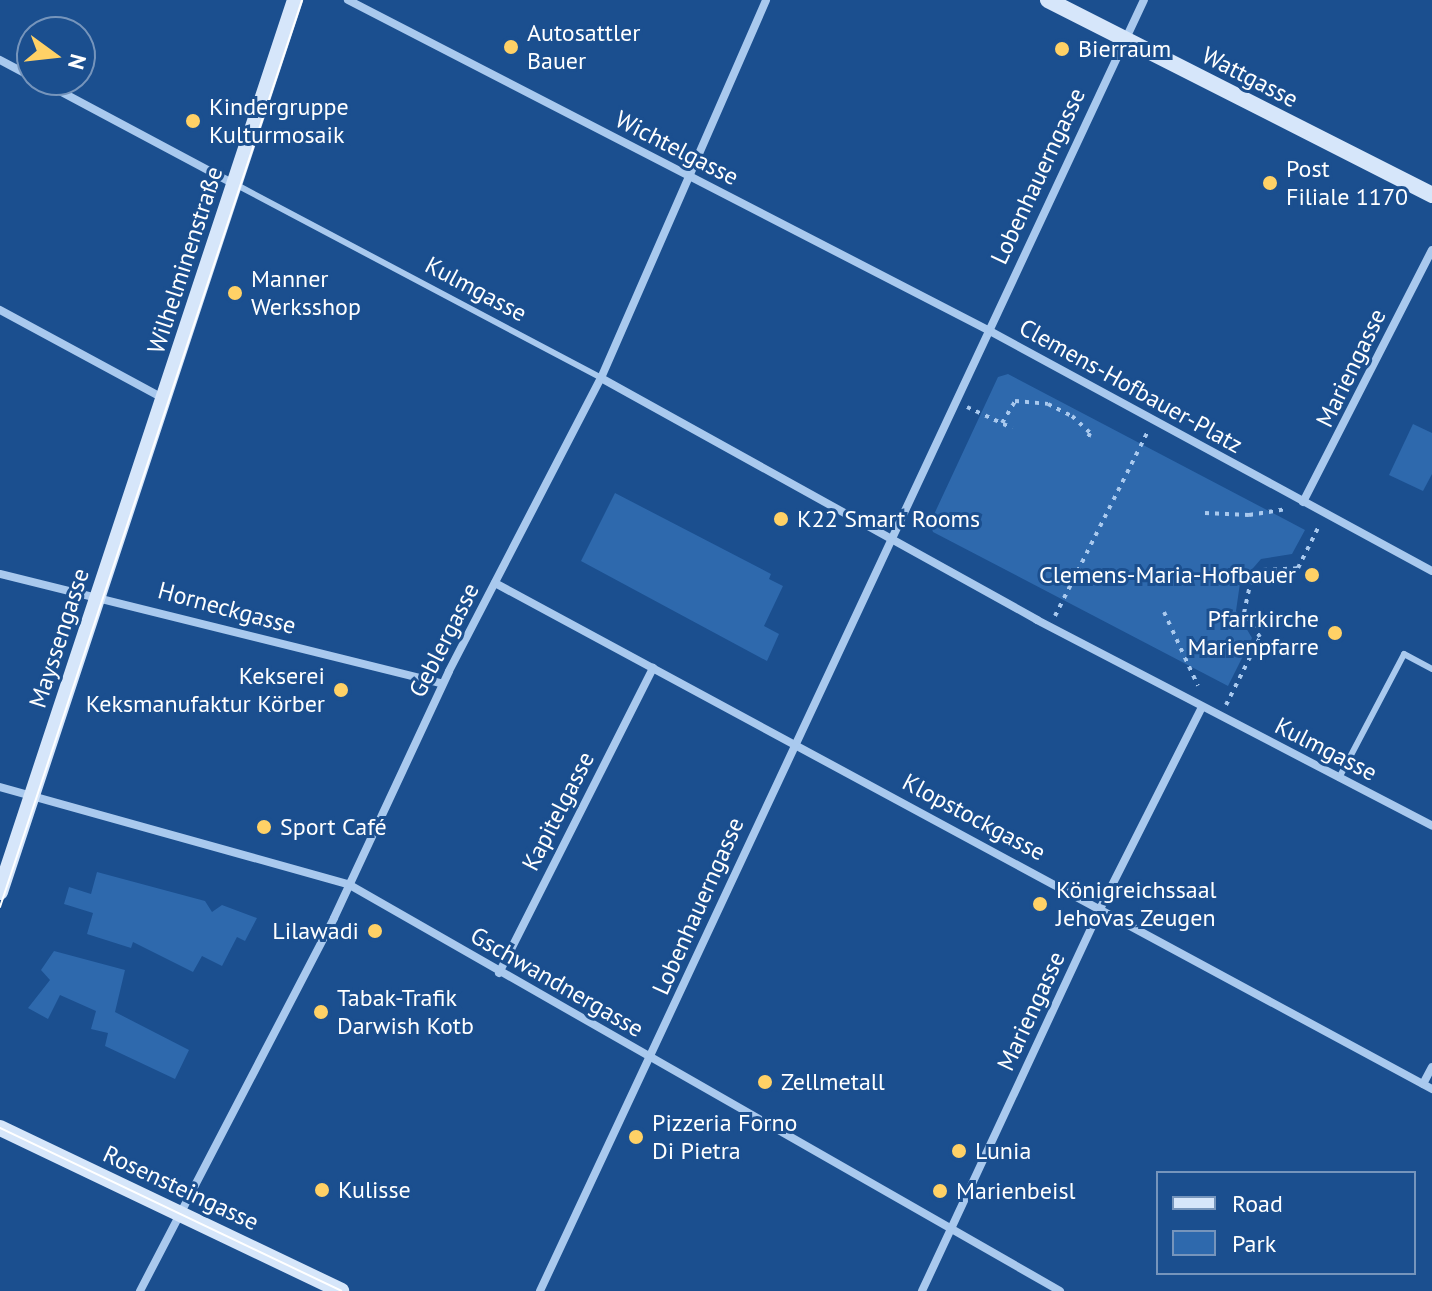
<!DOCTYPE html>
<html>
<head>
<meta charset="utf-8">
<style>
	body { margin:0 }
	#map { position:relative; width:1432px; height:1291px; overflow:hidden; background:#1b4f8f; font-family:"PT Sans",sans-serif }
	div>[style] { position:absolute }
	.green>* { inset:0; background:#2e69ad }
	.path>* { height:4px; margin-top:-2px; transform-origin:0; background:repeating-linear-gradient(90deg,#a9c9ee 0 4px,transparent 0 10px) }
	.lane>* { height:6px; margin:-3px; padding:0 3px; transform-origin:3px; border-radius:3px; background:#a9c9ee }
	.street>* { height:8px; margin:-4px; padding:0 4px; transform-origin:4px; border-radius:4px; background:#a9c9ee }
	.secondary>* { height:16px; margin:-8px; padding:0 8px; transform-origin:8px; border-radius:8px; background:#d6e6fa }
	.tram>* { height:2px; margin:-1px; padding:0 1px; transform-origin:1px; border-radius:1px; background:#fff }
	.dots>* { width:22px; height:22px; translate:-50% -50%; box-sizing:border-box; border:4px solid #1b4f8f; border-radius:50% }
	span { translate:-50% -50%; white-space:nowrap; text-align:center; line-height:1.15; -webkit-text-stroke:6px #1b4f8f; paint-order:stroke }
	.poi-label { font-size:24px; color:#fff }
	.left { translate:0 -50%; text-align:left }
	.right { translate:-100% -50%; text-align:right }
	.street-label { font-size:24px; color:#fff }
	.legend { position:absolute; left:1156px; top:1171px; width:260px; height:104px; box-sizing:border-box; background:#1b4f8f; border:2px solid #7695bc; margin:0; padding:10px 14px; list-style:none; font-size:24px; color:#fff }
	.legend li { display:flex; align-items:center; gap:16px; height:40px }
	.legend b { width:40px; border:2px solid #7695bc }
	.north { position:absolute; left:16px; top:16px; width:80px; height:80px; box-sizing:border-box; background:#1b4f8f; border:2px solid #7695bc; border-radius:50%; rotate:105deg; font-size:22px; font-weight:700; line-height:32px; text-align:center; color:#fff }
	.north::after { content:''; display:block; margin:auto; width:28px; height:36px; background:#ffd166; clip-path:polygon(50% 0,100% 100%,50% 72%,0 100%) }
</style>
</head>
<body>
<div id="map">
	<div class="green">
		<div style="clip-path:polygon(1008px 374px,1305px 530px,1292px 554px,1261px 559px,1240px 583px,1236px 611px,1252px 638px,1228px 686px,933px 532px,930px 523px,998px 377px)"></div>
		<div style="clip-path:polygon(1413px 424px,1432px 433px,1432px 474px,1423px 491px,1389px 475px)"></div>
		<div style="clip-path:polygon(615px 493px,771px 574px,769px 579px,783px 586px,764px 626px,779px 634px,767px 661px,581px 561px)"></div>
		<div style="clip-path:polygon(97px 872px,205px 901px,212px 912px,222px 905px,257px 918px,245px 941px,237px 937px,222px 966px,202px 956px,193px 972px,133px 942px,131px 948px,87px 934px,93px 913px,64px 904px,69px 887px,91px 894px)"></div>
		<div style="clip-path:polygon(54px 951px,125px 970px,115px 1012px,189px 1050px,175px 1079px,105px 1046px,108px 1033px,91px 1029px,96px 1011px,60px 995px,48px 1019px,28px 1008px,50px 980px,41px 970px)"></div>
	</div>
	<div class="path">
		<div style="left:967px;top:407px;width:50px;rotate:25deg"></div>
		<div style="left:1002px;top:423px;width:26px;rotate:-59deg"></div>
		<div style="left:1015px;top:401px;width:33px;rotate:5deg"></div>
		<div style="left:1048px;top:404px;width:27px;rotate:27deg"></div>
		<div style="left:1072px;top:416px;width:25px;rotate:43deg"></div>
		<div style="left:1090px;top:433px;width:5px;rotate:112deg"></div>
		<div style="left:1205px;top:513px;width:44px;rotate:2.6deg"></div>
		<div style="left:1249px;top:515px;width:38px;rotate:-9deg"></div>
		<div style="left:1164px;top:612px;width:81px;rotate:65.3deg"></div>
		<div style="left:1055px;top:616px;width:207px;rotate:-63.3deg"></div>
		<div style="left:1226px;top:705px;width:76px;rotate:-63.4deg"></div>
		<div style="left:1260px;top:637px;width:29px;rotate:-124deg"></div>
		<div style="left:1244px;top:613px;width:30px;rotate:-78deg"></div>
		<div style="left:1250px;top:584px;width:19px;rotate:-47deg"></div>
		<div style="left:1263px;top:570px;width:35px;rotate:-3deg"></div>
		<div style="left:1298px;top:568px;width:47px;rotate:-63.4deg"></div>
	</div>
	<div class="lane">
		<div style="left:235px;top:184px;width:414px;rotate:27.9deg"></div>
		<div style="left:1339px;top:778px;width:140px;rotate:-62.3deg"></div>
		<div style="left:1404px;top:654px;width:32px;rotate:28deg"></div>
	</div>
	<div class="street">
		<div style="left:348px;top:0;width:720px;rotate:27.28deg"></div>
		<div style="left:988px;top:330px;width:505px;rotate:28.49deg"></div>
		<div style="left:0;top:60px;width:36px;rotate:28deg"></div>
		<div style="left:39px;top:80px;width:221px;rotate:28.1deg"></div>
		<div style="left:0;top:310px;width:185px;rotate:28.4deg"></div>
		<div style="left:601px;top:378px;width:499px;rotate:29deg"></div>
		<div style="left:1037px;top:620px;width:445px;rotate:27.5deg"></div>
		<div style="left:1303px;top:502px;width:283px;rotate:-62.9deg"></div>
		<div style="left:0;top:574px;width:456px;rotate:13.9deg"></div>
		<div style="left:495px;top:583px;width:1065px;rotate:28.37deg"></div>
		<div style="left:0;top:787px;width:361px;rotate:15.6deg"></div>
		<div style="left:348px;top:884px;width:820px;rotate:29.75deg"></div>
		<div style="left:499px;top:973px;width:342px;rotate:-63.2deg"></div>
		<div style="left:1423px;top:1084px;width:19px;rotate:-62deg"></div>
		<div style="left:140px;top:1291px;width:420px;rotate:-62.5deg"></div>
		<div style="left:334px;top:918px;width:272px;rotate:-65deg"></div>
		<div style="left:449px;top:671px;width:330px;rotate:-62.6deg"></div>
		<div style="left:601px;top:378px;width:412px;rotate:-66.4deg"></div>
		<div style="left:540px;top:1291px;width:1425px;rotate:-64.93deg"></div>
		<div style="left:922px;top:1291px;width:424px;rotate:-65deg"></div>
		<div style="left:1101px;top:907px;width:224px;rotate:-63.2deg"></div>
	</div>
	<div class="secondary">
		<div style="left:1048px;top:0;width:431px;rotate:26.9deg"></div>
		<div style="left:0;top:892px;width:940px;rotate:-71.7deg"></div>
		<div style="left:0;top:1128px;width:378px;rotate:25.5deg"></div>
	</div>
	<div class="tram">
		<div style="left:0;top:907px;width:956px;rotate:-71.58deg"></div>
		<div style="left:0;top:1128px;width:378px;rotate:25.5deg"></div>
	</div>
	<div class="dots">
		<div style="left:511px;top:47px;background:#ffd166"></div>
		<div style="left:1062px;top:49px;background:#ffd166"></div>
		<div style="left:193px;top:121px;background:#ffd166"></div>
		<div style="left:1270px;top:183px;background:#ffd166"></div>
		<div style="left:235px;top:293px;background:#ffd166"></div>
		<div style="left:781px;top:519px;background:#ffd166"></div>
		<div style="left:1312px;top:575px;background:#ffd166"></div>
		<div style="left:1335px;top:633px;background:#ffd166"></div>
		<div style="left:341px;top:690px;background:#ffd166"></div>
		<div style="left:264px;top:827px;background:#ffd166"></div>
		<div style="left:1040px;top:904px;background:#ffd166"></div>
		<div style="left:375px;top:931px;background:#ffd166"></div>
		<div style="left:321px;top:1012px;background:#ffd166"></div>
		<div style="left:765px;top:1082px;background:#ffd166"></div>
		<div style="left:636px;top:1137px;background:#ffd166"></div>
		<div style="left:959px;top:1151px;background:#ffd166"></div>
		<div style="left:322px;top:1190px;background:#ffd166"></div>
		<div style="left:940px;top:1191px;background:#ffd166"></div>
	</div>
	<div class="poi-label">
		<span class="left" style="left:527px;top:47px">Autosattler<br>Bauer</span>
		<span class="left" style="left:1078px;top:49px">Bierraum</span>
		<span class="left" style="left:209px;top:121px">Kindergruppe<br>Kulturmosaik</span>
		<span class="left" style="left:1286px;top:183px">Post<br>Filiale 1170</span>
		<span class="left" style="left:251px;top:293px">Manner<br>Werksshop</span>
		<span class="left" style="left:797px;top:519px">K22 Smart Rooms</span>
		<span class="right" style="left:1296px;top:575px">Clemens-Maria-Hofbauer</span>
		<span class="right" style="left:1319px;top:633px">Pfarrkirche<br>Marienpfarre</span>
		<span class="right" style="left:325px;top:690px">Kekserei<br>Keksmanufaktur Körber</span>
		<span class="left" style="left:280px;top:827px">Sport Café</span>
		<span class="left" style="left:1056px;top:904px">Königreichssaal<br>Jehovas Zeugen</span>
		<span class="right" style="left:359px;top:931px">Lilawadi</span>
		<span class="left" style="left:337px;top:1012px">Tabak-Trafik<br>Darwish Kotb</span>
		<span class="left" style="left:781px;top:1082px">Zellmetall</span>
		<span class="left" style="left:652px;top:1137px">Pizzeria Forno<br>Di Pietra</span>
		<span class="left" style="left:975px;top:1151px">Lunia</span>
		<span class="left" style="left:338px;top:1190px">Kulisse</span>
		<span class="left" style="left:956px;top:1191px">Marienbeisl</span>
	</div>
	<div class="street-label">
		<span style="left:1250px;top:77px;rotate:27deg">Wattgasse</span>
		<span style="left:677px;top:148px;rotate:27deg">Wichtelgasse</span>
		<span style="left:1038px;top:176px;rotate:-65deg">Lobenhauerngasse</span>
		<span style="left:185px;top:260px;rotate:-72deg">Wilhelminenstraße</span>
		<span style="left:476px;top:289px;rotate:28deg">Kulmgasse</span>
		<span style="left:1351px;top:368px;rotate:-64deg">Mariengasse</span>
		<span style="left:1131px;top:386px;rotate:29deg">Clemens-Hofbauer-Platz</span>
		<span style="left:227px;top:608px;rotate:15deg">Horneckgasse</span>
		<span style="left:59px;top:638px;rotate:-72deg">Mayssengasse</span>
		<span style="left:444px;top:640px;rotate:-63deg">Geblergasse</span>
		<span style="left:1326px;top:749px;rotate:27deg">Kulmgasse</span>
		<span style="left:558px;top:811px;rotate:-63deg">Kapitelgasse</span>
		<span style="left:974px;top:817px;rotate:28deg">Klopstockgasse</span>
		<span style="left:698px;top:906px;rotate:-66deg">Lobenhauerngasse</span>
		<span style="left:557px;top:982px;rotate:30deg">Gschwandnergasse</span>
		<span style="left:1031px;top:1011px;rotate:-65deg">Mariengasse</span>
		<span style="left:181px;top:1188px;rotate:25deg">Rosensteingasse</span>
	</div>
	<ul class="legend">
	<li><b style="height:10px;background:#d6e6fa"></b>Road</li>
	<li><b style="height:22px;background:#2e69ad"></b>Park</li>
	</ul>
	<div class="north">N</div>
</div>
</body>
</html>
